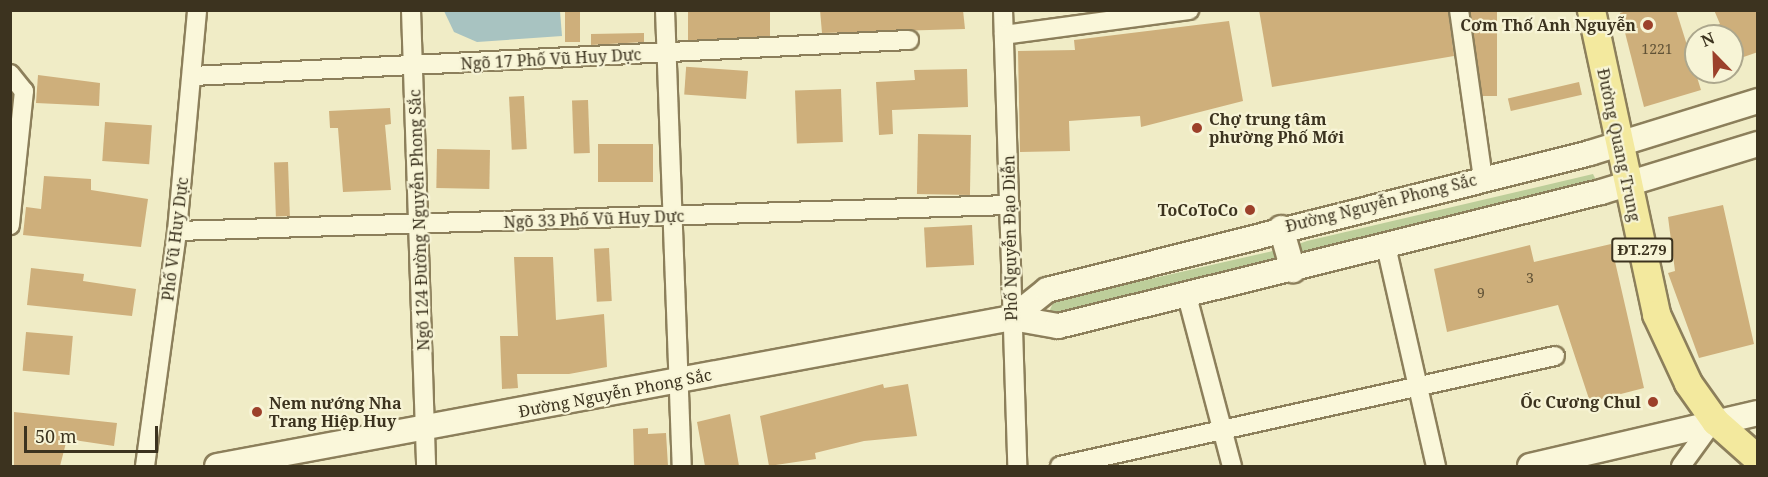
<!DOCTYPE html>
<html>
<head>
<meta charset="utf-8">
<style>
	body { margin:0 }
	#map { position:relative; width:1768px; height:477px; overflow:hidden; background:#f0ecc6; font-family:"Noto Serif",serif }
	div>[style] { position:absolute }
	.green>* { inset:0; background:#bdce9a }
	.water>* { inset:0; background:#a8c3c1 }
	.building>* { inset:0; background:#ceaf7b; transform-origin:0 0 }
	.roads { filter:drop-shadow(2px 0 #8c7f5b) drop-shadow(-2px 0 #8c7f5b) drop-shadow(0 2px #8c7f5b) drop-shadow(0 -2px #8c7f5b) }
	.street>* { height:18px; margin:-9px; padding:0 9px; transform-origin:9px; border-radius:9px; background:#faf7da }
	.secondary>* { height:24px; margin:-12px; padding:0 12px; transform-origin:12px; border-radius:12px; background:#faf7da }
	.primary>* { height:27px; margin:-13.5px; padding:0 13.5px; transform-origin:13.5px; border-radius:13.5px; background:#f3e99e }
	.dots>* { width:16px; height:16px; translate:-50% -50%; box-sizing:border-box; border:3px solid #f7f4d6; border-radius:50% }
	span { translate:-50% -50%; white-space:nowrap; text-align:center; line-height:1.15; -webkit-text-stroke:4.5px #f7f4d6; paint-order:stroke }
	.number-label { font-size:14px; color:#605236 }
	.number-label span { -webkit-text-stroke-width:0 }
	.shield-label span { padding:2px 4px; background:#f7f4d6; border:2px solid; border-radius:4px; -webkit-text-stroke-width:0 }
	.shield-label { font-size:15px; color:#3c331f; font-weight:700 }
	.poi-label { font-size:16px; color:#3c331f; font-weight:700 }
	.right { translate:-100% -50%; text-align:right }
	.left { translate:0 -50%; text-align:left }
	.street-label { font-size:16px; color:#3c331f }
	.frame { position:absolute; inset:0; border:12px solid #3c331f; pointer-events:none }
	.north { position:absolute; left:1684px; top:24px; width:60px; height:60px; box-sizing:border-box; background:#f7f4d6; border:2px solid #aca78d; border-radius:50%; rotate:337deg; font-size:16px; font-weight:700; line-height:24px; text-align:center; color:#3c331f }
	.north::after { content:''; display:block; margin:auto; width:21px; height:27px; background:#9c402a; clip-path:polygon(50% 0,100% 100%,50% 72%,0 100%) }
	.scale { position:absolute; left:24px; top:426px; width:134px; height:27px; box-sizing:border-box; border:3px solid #3c331f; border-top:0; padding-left:8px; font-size:18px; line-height:21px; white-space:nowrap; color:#3c331f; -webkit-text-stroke:4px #f7f4d6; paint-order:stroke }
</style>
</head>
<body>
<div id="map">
	<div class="green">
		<div style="clip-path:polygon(1593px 174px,1598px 184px,1298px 257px,1296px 245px,1307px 241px)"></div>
		<div style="clip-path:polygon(1277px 250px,1283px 260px,1054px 317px,1049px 312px,1054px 301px)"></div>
	</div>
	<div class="water">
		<div style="clip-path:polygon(444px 11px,560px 11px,562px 36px,477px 42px,454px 32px)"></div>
	</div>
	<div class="building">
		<div style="left:565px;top:10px;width:15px;height:32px"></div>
		<div style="left:688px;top:10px;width:82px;height:30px"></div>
		<div style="clip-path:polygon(820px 10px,963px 10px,965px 29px,822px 33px)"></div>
		<div style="clip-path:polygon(1259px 10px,1448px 10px,1454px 56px,1272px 87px)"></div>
		<div style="left:1470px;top:10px;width:27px;height:86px"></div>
		<div style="clip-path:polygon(1630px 10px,1676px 10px,1701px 90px,1644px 107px,1620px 13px)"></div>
		<div style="clip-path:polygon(1714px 10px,1758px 10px,1758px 52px,1732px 61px,1732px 36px,1693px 36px,1720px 24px)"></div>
		<div style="clip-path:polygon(1229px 21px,1243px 101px,1141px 127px,1140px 116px,1069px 121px,1070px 151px,1020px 152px,1018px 51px,1075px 50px,1074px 40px)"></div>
		<div style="clip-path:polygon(644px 33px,644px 42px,591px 45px,591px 34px)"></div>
		<div style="clip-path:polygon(967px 69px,968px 107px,892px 110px,893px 134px,879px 135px,876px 82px,915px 80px,914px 70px)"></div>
		<div style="left:748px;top:71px;width:28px;height:62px;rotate:94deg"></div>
		<div style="clip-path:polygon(38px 75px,100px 83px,99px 106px,36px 103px)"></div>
		<div style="left:1579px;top:82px;width:13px;height:73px;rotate:77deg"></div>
		<div style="left:841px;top:89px;width:53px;height:46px;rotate:88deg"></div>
		<div style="left:524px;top:96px;width:53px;height:15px;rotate:87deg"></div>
		<div style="left:588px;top:100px;width:53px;height:16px;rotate:88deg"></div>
		<div style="clip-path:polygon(390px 108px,391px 124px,385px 125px,391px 190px,343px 192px,338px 128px,330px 128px,329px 111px)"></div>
		<div style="left:105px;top:122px;width:47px;height:39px;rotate:4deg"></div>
		<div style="left:971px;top:135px;width:60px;height:53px;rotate:91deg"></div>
		<div style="left:653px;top:144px;width:38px;height:55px;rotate:90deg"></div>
		<div style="left:490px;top:150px;width:39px;height:53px;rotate:91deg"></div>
		<div style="left:288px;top:162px;width:54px;height:14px;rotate:88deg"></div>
		<div style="clip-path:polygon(44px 176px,91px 179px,91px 190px,148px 199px,141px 247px,23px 235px,26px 207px,41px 209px)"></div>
		<div style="clip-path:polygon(1723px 205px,1754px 344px,1699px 358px,1668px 273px,1675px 271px,1668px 217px)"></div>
		<div style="left:972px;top:225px;width:40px;height:48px;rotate:87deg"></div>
		<div style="clip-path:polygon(1611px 244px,1644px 388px,1590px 402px,1558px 305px,1447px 332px,1434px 269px,1530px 245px,1534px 262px)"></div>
		<div style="left:609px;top:248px;width:53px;height:15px;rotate:87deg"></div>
		<div style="clip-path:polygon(514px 257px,553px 257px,556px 320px,604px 314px,607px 367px,569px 374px,517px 374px,518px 388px,502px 389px,500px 336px,518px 336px)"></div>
		<div style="clip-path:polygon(31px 268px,84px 274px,83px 281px,136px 289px,132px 316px,27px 305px)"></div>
		<div style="left:26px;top:332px;width:47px;height:39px;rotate:5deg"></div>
		<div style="clip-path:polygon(883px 384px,884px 388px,908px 384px,917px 436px,864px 441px,815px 453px,816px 459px,769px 466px,760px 416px)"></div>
		<div style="clip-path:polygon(14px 412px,117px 423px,114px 446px,67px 439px,60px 466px,14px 466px)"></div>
		<div style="clip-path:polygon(730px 414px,739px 466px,705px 466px,697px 422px)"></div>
		<div style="clip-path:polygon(648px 428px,648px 434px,666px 433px,668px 466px,634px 466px,633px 429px)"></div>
	</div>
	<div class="roads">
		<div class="street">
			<div style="left:411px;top:10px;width:456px;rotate:88.1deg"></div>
			<div style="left:665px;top:10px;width:456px;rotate:87.9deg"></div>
			<div style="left:1003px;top:10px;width:456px;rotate:88.2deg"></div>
			<div style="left:1459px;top:10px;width:170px;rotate:81.9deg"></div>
			<div style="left:1004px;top:35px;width:187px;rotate:-7.7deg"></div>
			<div style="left:10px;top:74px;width:22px;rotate:51deg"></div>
			<div style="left:24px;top:91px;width:135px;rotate:96deg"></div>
			<div style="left:193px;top:76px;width:717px;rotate:-2.88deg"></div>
			<div style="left:177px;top:231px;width:833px;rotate:-1.79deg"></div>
			<div style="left:1386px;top:246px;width:226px;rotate:77.2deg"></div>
			<div style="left:1187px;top:296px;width:176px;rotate:75.2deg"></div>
			<div style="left:145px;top:466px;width:237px;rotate:-82.2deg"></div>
			<div style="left:177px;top:231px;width:222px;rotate:-84.8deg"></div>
			<div style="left:1060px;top:466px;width:507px;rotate:-12.53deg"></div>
			<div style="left:1681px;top:466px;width:54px;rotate:-54deg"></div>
		</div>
		<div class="secondary">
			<div style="left:1281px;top:228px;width:44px;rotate:74.1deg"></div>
			<div style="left:1012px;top:318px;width:45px;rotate:-38.7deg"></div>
			<div style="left:1047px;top:290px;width:560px;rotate:-14.16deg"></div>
			<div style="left:1590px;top:153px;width:176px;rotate:-17.2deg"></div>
			<div style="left:217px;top:466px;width:809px;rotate:-10.55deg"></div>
			<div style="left:1012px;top:318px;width:47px;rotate:9.9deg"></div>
			<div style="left:1058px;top:326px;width:559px;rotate:-13.86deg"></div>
			<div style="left:1601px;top:192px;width:164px;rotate:-17deg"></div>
			<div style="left:1530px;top:466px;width:234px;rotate:-13.1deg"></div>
		</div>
		<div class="primary">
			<div style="left:1591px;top:10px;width:311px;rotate:77.9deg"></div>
			<div style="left:1656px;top:314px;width:76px;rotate:65.1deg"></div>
			<div style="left:1688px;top:383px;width:47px;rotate:54.6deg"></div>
			<div style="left:1715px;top:421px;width:57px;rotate:41.5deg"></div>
		</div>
	</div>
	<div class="dots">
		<div style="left:1648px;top:25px;background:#9c402a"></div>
		<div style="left:1197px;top:128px;background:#9c402a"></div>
		<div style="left:1250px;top:210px;background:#9c402a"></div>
		<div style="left:1653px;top:402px;background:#9c402a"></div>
		<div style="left:257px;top:412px;background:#9c402a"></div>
	</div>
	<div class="number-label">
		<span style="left:1657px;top:49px">1221</span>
		<span style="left:1530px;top:278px">3</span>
		<span style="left:1481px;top:293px">9</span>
	</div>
	<div class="shield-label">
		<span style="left:1642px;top:250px">ĐT.279</span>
	</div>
	<div class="poi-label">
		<span class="right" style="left:1636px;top:25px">Cơm Thố Anh Nguyễn</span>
		<span class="left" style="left:1209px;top:128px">Chợ trung tâm<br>phường Phố Mới</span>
		<span class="right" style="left:1238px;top:210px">ToCoToCo</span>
		<span class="right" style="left:1641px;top:402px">Ốc Cương Chul</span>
		<span class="left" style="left:269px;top:412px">Nem nướng Nha<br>Trang Hiệp Huy</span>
	</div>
	<div class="street-label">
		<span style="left:551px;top:59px;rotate:-3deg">Ngõ 17 Phố Vũ Huy Dực</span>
		<span style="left:1619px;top:145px;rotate:78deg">Đường Quang Trung</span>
		<span style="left:1381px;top:203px;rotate:-14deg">Đường Nguyễn Phong Sắc</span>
		<span style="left:594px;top:219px;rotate:-2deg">Ngõ 33 Phố Vũ Huy Dực</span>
		<span style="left:419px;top:220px;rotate:-92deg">Ngõ 124 Đường Nguyễn Phong Sắc</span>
		<span style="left:1010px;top:238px;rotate:-91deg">Phố Nguyễn Đạo Diễn</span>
		<span style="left:175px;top:239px;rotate:-83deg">Phố Vũ Huy Dực</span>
		<span style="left:615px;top:393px;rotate:-11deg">Đường Nguyễn Phong Sắc</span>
	</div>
	<div class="frame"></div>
	<div class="north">N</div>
	<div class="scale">50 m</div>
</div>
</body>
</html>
